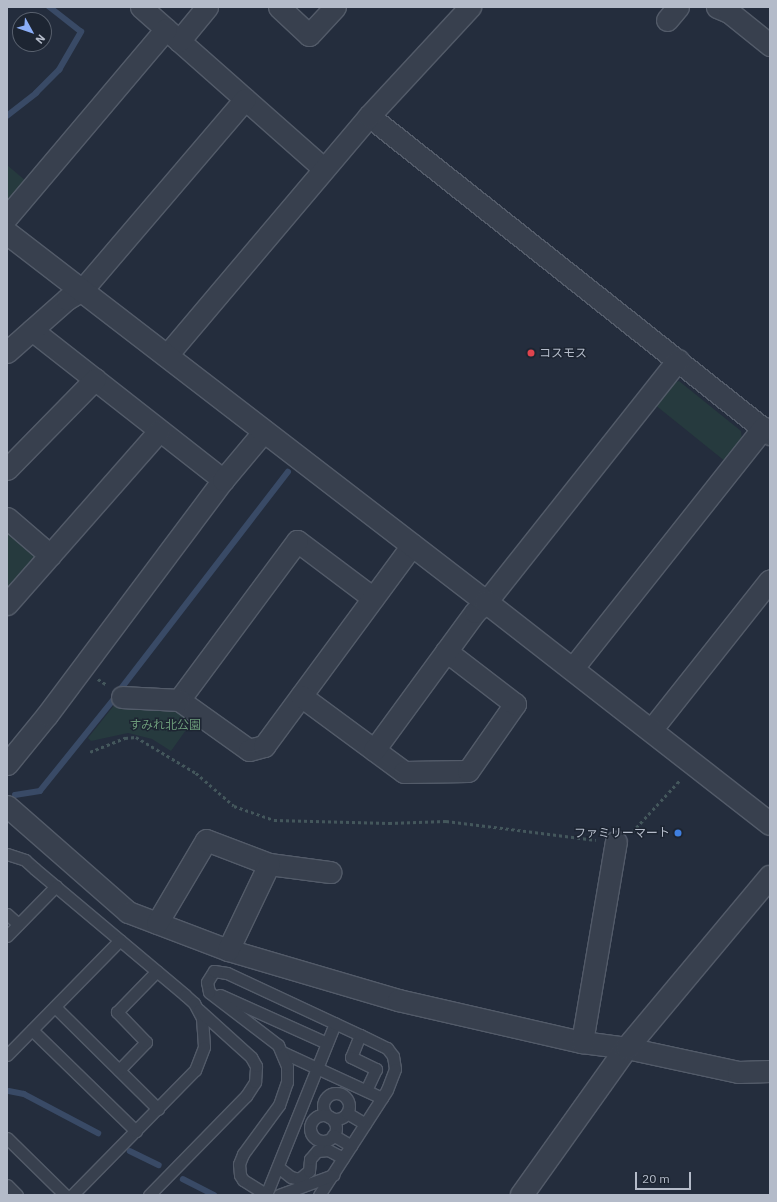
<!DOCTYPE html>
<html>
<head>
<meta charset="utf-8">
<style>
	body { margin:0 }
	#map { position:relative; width:777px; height:1202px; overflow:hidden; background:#242d3d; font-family:"IBM Plex Sans","Noto Sans JP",sans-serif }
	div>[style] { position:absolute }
	.green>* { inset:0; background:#263a3e }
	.stream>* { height:5.5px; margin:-2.75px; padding:0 2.75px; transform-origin:2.75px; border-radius:2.75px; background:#394a66 }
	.path>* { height:2.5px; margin-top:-1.25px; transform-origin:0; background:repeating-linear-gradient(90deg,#44575c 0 3px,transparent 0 6px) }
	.roads { filter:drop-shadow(1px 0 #535b69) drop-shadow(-1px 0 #535b69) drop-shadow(0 1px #535b69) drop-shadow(0 -1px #535b69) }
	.service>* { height:11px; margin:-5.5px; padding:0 5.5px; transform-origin:5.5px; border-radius:5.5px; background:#38404e }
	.service>.ring { margin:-5.5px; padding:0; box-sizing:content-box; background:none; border:11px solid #38404e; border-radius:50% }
	.minor>* { height:21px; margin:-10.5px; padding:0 10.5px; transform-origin:10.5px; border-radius:10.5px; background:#38404e }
	.tertiary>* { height:22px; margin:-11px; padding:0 11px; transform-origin:11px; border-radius:11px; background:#38404e }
	.dots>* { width:11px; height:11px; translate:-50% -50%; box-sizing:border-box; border:2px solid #1d2532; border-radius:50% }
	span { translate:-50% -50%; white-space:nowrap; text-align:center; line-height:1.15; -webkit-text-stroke:3px #1d2532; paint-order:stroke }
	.poi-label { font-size:12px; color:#b4bbc9 }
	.left { translate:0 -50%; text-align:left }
	.right { translate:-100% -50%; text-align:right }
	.park-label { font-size:12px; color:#6b9979 }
	.frame { position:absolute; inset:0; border:8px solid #b4bbc9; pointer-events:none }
	.north { position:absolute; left:12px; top:12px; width:40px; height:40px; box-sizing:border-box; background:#1d2532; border:1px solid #59616e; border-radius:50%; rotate:130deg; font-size:11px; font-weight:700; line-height:16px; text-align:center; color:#b4bbc9 }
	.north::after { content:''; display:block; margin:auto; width:14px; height:18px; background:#8baef7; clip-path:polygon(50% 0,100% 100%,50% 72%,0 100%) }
	.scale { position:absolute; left:635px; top:1172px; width:56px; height:18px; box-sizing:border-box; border:2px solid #b4bbc9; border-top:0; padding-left:5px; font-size:12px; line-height:14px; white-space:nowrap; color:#b4bbc9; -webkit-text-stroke:3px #1d2532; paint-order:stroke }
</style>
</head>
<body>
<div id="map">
	<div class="green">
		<div style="clip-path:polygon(7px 165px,26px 181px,7px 200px)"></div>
		<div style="clip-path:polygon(679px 381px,741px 431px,742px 440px,726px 462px,654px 404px,671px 384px)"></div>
		<div style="clip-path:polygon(7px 526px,35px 550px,35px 558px,7px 590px)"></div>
		<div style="clip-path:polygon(116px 703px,174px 707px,193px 720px,171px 751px,152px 739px,128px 733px,91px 741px,88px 738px)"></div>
	</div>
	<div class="stream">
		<div style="left:7px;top:116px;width:37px;rotate:-38deg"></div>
		<div style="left:36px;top:93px;width:33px;rotate:-45deg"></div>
		<div style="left:59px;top:70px;width:44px;rotate:-59.9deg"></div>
		<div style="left:81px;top:32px;width:41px;rotate:-142deg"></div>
		<div style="left:120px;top:690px;width:275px;rotate:-52.4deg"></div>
		<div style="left:15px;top:795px;width:25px;rotate:-9deg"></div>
		<div style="left:40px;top:791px;width:118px;rotate:-51.2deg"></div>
		<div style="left:9px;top:1091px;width:15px;rotate:11deg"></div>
		<div style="left:24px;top:1094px;width:84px;rotate:27.8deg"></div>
		<div style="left:130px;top:1151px;width:32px;rotate:26deg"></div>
		<div style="left:183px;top:1179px;width:35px;rotate:27deg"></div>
	</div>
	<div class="path">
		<div style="left:98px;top:679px;width:11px;rotate:34deg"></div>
		<div style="left:90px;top:752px;width:38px;rotate:-22deg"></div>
		<div style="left:125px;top:738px;width:11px;rotate:-5deg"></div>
		<div style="left:136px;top:737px;width:70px;rotate:31deg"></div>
		<div style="left:196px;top:773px;width:50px;rotate:41deg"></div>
		<div style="left:234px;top:806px;width:42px;rotate:19.3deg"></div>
		<div style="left:274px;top:820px;width:115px;rotate:1.5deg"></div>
		<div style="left:389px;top:823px;width:57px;rotate:-2deg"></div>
		<div style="left:446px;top:821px;width:151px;rotate:7.2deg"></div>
		<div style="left:632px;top:832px;width:71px;rotate:-47.3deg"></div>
	</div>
	<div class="roads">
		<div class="service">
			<div style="left:7px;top:854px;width:19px;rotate:18deg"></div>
			<div style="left:25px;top:860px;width:13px;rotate:42deg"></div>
			<div style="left:35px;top:869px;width:196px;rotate:40deg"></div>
			<div style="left:185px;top:995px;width:12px;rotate:42deg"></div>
			<div style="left:194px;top:1003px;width:17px;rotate:62deg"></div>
			<div style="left:202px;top:1018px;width:29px;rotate:86deg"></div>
			<div style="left:204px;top:1047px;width:25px;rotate:111deg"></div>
			<div style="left:195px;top:1070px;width:175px;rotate:134.5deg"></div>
			<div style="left:7px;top:914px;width:15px;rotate:42deg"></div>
			<div style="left:7px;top:936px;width:70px;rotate:-45.6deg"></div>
			<div style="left:220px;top:995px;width:117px;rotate:24.2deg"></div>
			<div style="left:55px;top:1007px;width:145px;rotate:44.7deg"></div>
			<div style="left:32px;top:1030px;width:145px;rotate:44.2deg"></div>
			<div style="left:360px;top:1035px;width:24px;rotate:112deg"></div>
			<div style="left:351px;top:1057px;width:28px;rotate:26deg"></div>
			<div style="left:376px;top:1069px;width:23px;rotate:115deg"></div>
			<div style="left:282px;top:1052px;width:110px;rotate:24.7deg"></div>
			<div style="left:7px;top:1055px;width:161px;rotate:-45.5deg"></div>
			<div style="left:119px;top:1070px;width:39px;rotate:-46deg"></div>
			<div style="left:146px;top:1042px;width:42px;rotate:-134deg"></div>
			<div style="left:117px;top:1012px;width:57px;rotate:-45.7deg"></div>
			<div class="ring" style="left:323px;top:1093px;width:15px;height:15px"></div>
			<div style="left:347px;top:1113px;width:21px;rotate:31deg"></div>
			<div class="ring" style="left:310px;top:1115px;width:15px;height:15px"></div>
			<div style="left:333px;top:1135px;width:21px;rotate:31deg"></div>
			<div style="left:7px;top:1138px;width:81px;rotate:44.5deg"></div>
			<div style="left:278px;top:1167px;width:16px;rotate:38deg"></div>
			<div style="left:291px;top:1177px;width:8px;rotate:14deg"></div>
			<div style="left:299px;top:1179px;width:13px;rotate:-39deg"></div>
			<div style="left:309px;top:1171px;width:12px;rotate:-85deg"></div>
			<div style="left:310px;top:1159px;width:11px;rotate:-49deg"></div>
			<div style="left:317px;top:1151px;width:11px;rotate:-5deg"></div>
			<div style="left:328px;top:1150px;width:17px;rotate:28deg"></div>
			<div style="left:7px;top:1185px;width:14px;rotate:45deg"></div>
			<div style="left:149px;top:1195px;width:139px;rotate:-45.6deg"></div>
			<div style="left:246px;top:1096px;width:17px;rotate:-57deg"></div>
			<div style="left:255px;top:1082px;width:16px;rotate:-86deg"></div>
			<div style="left:256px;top:1066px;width:10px;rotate:-119deg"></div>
			<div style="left:251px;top:1057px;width:70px;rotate:-137.9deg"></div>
			<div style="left:266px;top:1195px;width:185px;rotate:-68.1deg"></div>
			<div style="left:267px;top:1195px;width:28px;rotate:-148deg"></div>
			<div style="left:243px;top:1180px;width:6px;rotate:-121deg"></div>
			<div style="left:240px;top:1175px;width:11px;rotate:-95deg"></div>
			<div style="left:239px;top:1164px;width:11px;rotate:-68deg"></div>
			<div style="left:243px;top:1154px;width:61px;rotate:-53.7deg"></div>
			<div style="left:279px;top:1105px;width:24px;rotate:-71deg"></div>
			<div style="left:287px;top:1082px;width:16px;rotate:-90deg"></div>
			<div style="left:287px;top:1066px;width:23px;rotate:-113deg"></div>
			<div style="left:278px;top:1045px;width:87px;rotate:-142.5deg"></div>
			<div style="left:209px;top:992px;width:10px;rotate:-101deg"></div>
			<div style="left:207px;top:982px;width:13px;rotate:-58deg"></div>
			<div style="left:214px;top:971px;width:13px;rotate:9deg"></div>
			<div style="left:227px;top:973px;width:147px;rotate:25deg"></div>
			<div style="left:360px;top:1035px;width:30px;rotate:26deg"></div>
			<div style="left:387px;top:1048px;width:10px;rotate:53deg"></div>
			<div style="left:393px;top:1056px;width:13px;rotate:81deg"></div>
			<div style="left:395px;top:1069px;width:22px;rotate:111deg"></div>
			<div style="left:387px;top:1090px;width:125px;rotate:122.9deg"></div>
			<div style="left:279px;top:1195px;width:58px;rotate:-20.3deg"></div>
		</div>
		<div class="minor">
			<div style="left:141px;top:7px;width:244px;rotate:41.5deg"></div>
			<div style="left:279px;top:7px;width:41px;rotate:43deg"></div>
			<div style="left:309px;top:35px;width:38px;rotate:-47deg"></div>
			<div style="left:717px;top:7px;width:13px;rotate:23deg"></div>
			<div style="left:729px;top:12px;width:53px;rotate:38.8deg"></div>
			<div style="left:667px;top:20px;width:17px;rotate:-50deg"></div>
			<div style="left:179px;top:41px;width:44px;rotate:-50.5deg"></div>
			<div style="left:369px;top:116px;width:512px;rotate:38.42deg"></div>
			<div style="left:7px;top:217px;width:246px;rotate:-49.8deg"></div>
			<div style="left:32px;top:330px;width:243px;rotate:38.1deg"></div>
			<div style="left:7px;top:352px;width:80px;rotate:-41.5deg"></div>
			<div style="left:67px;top:299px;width:17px;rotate:-31deg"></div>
			<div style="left:82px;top:290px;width:251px;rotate:-49.5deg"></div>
			<div style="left:167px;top:355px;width:313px;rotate:-49.8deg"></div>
			<div style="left:369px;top:116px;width:149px;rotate:-47.2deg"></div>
			<div style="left:7px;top:469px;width:126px;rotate:-45.6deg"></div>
			<div style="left:7px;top:518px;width:57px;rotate:40.7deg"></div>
			<div style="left:373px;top:598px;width:95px;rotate:-143.1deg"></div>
			<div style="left:297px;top:541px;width:198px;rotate:126.6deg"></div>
			<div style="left:179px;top:700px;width:86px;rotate:35.5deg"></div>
			<div style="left:249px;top:750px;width:16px;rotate:-15deg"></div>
			<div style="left:264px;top:746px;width:250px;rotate:-53.6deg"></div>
			<div style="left:7px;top:604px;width:230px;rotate:-48.7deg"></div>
			<div style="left:572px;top:669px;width:308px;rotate:-51.6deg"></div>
			<div style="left:301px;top:696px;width:128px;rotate:36.4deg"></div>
			<div style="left:404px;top:772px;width:64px;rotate:-0.9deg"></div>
			<div style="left:468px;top:771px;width:82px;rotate:-55deg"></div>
			<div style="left:515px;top:704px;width:87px;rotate:-142.5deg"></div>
			<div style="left:122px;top:697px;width:57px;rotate:3deg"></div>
			<div style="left:651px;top:730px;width:191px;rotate:-51.6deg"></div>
			<div style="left:374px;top:750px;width:171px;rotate:-53.8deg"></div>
			<div style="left:475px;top:612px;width:15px;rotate:-42deg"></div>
			<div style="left:486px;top:602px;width:309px;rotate:-51.6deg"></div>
			<div style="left:7px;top:764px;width:63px;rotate:-50.8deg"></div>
			<div style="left:47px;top:715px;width:294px;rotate:-53.2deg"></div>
			<div style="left:223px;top:480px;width:64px;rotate:-50.1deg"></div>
			<div style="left:7px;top:806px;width:161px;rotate:41.2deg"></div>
			<div style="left:128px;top:912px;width:107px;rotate:20.8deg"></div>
			<div style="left:228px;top:950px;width:177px;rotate:16.4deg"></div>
			<div style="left:398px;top:1000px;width:189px;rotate:12.9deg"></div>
			<div style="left:582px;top:1042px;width:45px;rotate:7.6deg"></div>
			<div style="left:627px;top:1048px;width:114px;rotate:12.2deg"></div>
			<div style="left:738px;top:1072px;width:32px;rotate:-2deg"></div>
			<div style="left:157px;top:923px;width:96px;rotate:-59.4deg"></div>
			<div style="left:206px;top:840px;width:67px;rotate:20.9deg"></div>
			<div style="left:269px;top:864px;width:62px;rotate:7.5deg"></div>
			<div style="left:228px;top:950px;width:95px;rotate:-64.5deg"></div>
			<div style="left:582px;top:1042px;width:203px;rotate:-80.4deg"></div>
		</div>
		<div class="tertiary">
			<div style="left:7px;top:233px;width:605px;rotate:37.61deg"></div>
			<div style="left:486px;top:602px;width:360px;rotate:38deg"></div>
			<div style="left:522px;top:1195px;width:181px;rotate:-54.5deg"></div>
			<div style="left:627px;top:1048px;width:223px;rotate:-50.1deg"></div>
		</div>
	</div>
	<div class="dots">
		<div style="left:531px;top:353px;background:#e0444e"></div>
		<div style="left:678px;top:833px;background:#3f7fe0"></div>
	</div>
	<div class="poi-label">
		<span class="left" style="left:539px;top:353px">コスモス</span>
		<span class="right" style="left:670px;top:833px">ファミリーマート</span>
	</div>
	<div class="park-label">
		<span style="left:165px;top:725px">すみれ北公園</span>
	</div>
	<div class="frame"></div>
	<div class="north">N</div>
	<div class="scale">20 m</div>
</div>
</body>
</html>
